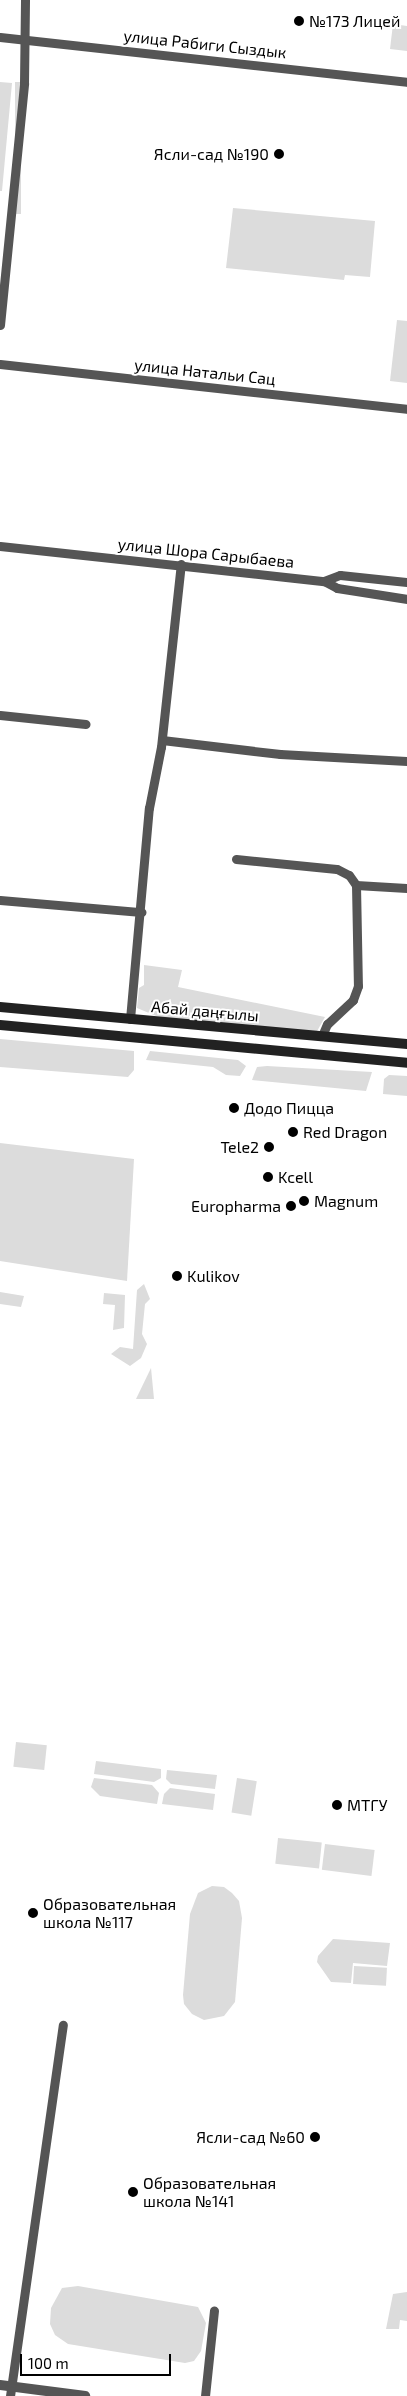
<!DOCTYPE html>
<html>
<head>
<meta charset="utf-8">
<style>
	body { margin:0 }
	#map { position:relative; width:407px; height:2396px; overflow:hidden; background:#fff; font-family:"Exo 2",sans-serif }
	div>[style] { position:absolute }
	.green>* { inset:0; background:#dcdcdc; transform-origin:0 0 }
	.minor>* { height:9px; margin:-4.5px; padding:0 4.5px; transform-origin:4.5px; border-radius:4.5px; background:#555 }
	.tertiary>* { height:10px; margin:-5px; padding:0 5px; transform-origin:5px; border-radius:5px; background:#555 }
	.secondary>* { height:10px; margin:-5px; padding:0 5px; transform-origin:5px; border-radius:5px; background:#222 }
	.dots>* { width:14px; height:14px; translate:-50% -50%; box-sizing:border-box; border:2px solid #fff; border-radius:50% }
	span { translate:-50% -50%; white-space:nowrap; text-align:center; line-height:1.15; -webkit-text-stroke:4px #fff; paint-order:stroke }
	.poi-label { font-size:16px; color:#000 }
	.left { translate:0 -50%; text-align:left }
	.right { translate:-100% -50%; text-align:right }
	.street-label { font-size:16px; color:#000 }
	.scale { position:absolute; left:20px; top:2354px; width:151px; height:22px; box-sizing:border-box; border:2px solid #000; border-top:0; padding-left:6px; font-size:15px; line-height:18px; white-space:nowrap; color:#000; -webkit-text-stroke:4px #fff; paint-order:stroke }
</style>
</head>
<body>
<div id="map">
	<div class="green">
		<div style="clip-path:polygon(393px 24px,407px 26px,407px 51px,390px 49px)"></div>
		<div style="clip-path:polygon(0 82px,12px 83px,2px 191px,0 191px)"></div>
		<div style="left:15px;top:82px;width:6px;height:132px"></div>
		<div style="clip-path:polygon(233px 208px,375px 221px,370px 277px,345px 275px,344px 280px,226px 268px)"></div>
		<div style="clip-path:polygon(397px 320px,407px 321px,407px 383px,390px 381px)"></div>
		<div style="clip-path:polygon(144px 965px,182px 970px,178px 987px,325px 1017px,316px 1033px,161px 1018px,137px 1008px,139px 988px,144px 985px)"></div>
		<div style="clip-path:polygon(0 1039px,134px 1051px,134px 1070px,128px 1077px,0 1067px)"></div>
		<div style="clip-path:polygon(150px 1051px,238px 1060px,246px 1066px,240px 1076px,226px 1075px,213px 1067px,146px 1060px)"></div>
		<div style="clip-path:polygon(267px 1066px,372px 1072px,366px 1091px,252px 1080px,257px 1067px)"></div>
		<div style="clip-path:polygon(389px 1075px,407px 1076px,407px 1096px,383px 1094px,384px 1079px)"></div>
		<div style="clip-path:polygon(0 1143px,134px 1159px,127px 1281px,0 1261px)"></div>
		<div style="clip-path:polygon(144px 1284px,150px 1299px,145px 1304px,142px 1334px,147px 1344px,141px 1358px,130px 1366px,111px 1354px,120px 1347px,133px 1349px,137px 1290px)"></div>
		<div style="clip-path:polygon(0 1292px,24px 1296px,21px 1307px,0 1304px)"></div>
		<div style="clip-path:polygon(104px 1293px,125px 1295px,124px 1328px,113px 1330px,115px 1305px,103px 1304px)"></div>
		<div style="clip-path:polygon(151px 1368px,154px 1399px,136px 1399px)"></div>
		<div style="left:16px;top:1742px;width:31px;height:25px;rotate:6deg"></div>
		<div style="clip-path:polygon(96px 1761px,161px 1769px,161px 1778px,154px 1782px,94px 1774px)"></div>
		<div style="clip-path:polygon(167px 1770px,217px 1775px,215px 1789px,171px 1784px,166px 1779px)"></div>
		<div style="clip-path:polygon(94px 1778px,152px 1785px,159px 1793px,157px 1804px,100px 1796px,91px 1787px)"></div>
		<div style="left:237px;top:1778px;width:20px;height:35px;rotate:9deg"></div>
		<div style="clip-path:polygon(170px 1788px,215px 1794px,213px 1810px,162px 1804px,164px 1794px)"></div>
		<div style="left:278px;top:1838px;width:44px;height:26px;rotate:6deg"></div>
		<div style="left:325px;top:1844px;width:50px;height:26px;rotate:7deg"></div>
		<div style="clip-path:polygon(212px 1886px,224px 1887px,232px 1893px,239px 1901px,242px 1918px,235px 2002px,224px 2016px,204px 2020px,192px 2014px,184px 2004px,183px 1995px,190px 1914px,198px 1893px)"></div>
		<div style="clip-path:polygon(333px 1939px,390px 1943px,387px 1966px,353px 1963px,351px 1983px,331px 1982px,317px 1962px,318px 1956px)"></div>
		<div style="left:354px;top:1966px;width:33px;height:18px;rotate:3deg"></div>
		<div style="clip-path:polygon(78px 2286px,198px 2307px,206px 2323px,201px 2351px,194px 2361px,185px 2363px,68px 2344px,55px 2335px,50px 2324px,51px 2308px,62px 2288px)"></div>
		<div style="clip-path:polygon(407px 2292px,407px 2321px,400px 2320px,399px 2329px,386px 2329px,393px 2294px)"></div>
	</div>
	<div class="minor">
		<div style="left:0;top:37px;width:409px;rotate:6.3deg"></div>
		<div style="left:0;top:325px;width:243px;rotate:-84.3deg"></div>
		<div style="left:24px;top:83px;width:83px;rotate:-89.3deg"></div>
		<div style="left:0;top:364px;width:409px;rotate:6.3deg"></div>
		<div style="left:0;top:546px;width:326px;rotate:6.2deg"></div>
		<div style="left:324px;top:581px;width:17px;rotate:-21deg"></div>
		<div style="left:340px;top:575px;width:67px;rotate:6deg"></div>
		<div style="left:324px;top:581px;width:15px;rotate:28deg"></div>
		<div style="left:337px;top:588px;width:71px;rotate:8.9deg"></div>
		<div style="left:0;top:715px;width:86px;rotate:6deg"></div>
		<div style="left:162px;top:740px;width:119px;rotate:6.8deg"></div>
		<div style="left:280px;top:754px;width:127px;rotate:3.2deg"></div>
		<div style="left:236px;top:859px;width:101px;rotate:5.7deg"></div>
		<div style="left:337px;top:869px;width:13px;rotate:27deg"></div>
		<div style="left:349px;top:875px;width:12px;rotate:55deg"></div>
		<div style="left:356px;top:885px;width:101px;rotate:88.9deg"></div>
		<div style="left:358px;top:986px;width:15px;rotate:110deg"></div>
		<div style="left:353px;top:1000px;width:35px;rotate:137deg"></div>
		<div style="left:327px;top:1024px;width:13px;rotate:113deg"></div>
		<div style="left:356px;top:885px;width:51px;rotate:3.4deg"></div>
		<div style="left:0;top:900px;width:142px;rotate:4.9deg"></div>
		<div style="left:130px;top:1019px;width:212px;rotate:-84.9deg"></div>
		<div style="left:149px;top:808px;width:62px;rotate:-78.9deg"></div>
		<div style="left:161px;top:747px;width:184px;rotate:-83.8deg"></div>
		<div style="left:10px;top:2396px;width:375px;rotate:-81.9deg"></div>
		<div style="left:205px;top:2396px;width:86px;rotate:-84deg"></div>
	</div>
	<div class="tertiary">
		<div style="left:0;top:2385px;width:86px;rotate:7.4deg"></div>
	</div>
	<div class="secondary">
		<div style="left:0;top:1007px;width:409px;rotate:5.2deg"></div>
		<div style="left:0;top:1025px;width:409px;rotate:5.3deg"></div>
	</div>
	<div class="dots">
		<div style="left:299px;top:21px;background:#000"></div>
		<div style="left:279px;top:154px;background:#000"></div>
		<div style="left:234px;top:1108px;background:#000"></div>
		<div style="left:293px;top:1132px;background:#000"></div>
		<div style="left:269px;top:1147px;background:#000"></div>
		<div style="left:268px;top:1177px;background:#000"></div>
		<div style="left:304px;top:1201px;background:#000"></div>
		<div style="left:291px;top:1206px;background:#000"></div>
		<div style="left:177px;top:1276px;background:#000"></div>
		<div style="left:337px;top:1805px;background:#000"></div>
		<div style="left:33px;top:1913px;background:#000"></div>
		<div style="left:315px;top:2137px;background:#000"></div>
		<div style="left:133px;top:2192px;background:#000"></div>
	</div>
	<div class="poi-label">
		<span class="left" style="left:309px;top:21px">№173 Лицей</span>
		<span class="right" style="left:269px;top:154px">Ясли-сад №190</span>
		<span class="left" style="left:244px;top:1108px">Додо Пицца</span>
		<span class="left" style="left:303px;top:1132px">Red Dragon</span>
		<span class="right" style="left:259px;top:1147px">Tele2</span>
		<span class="left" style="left:278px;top:1177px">Kcell</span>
		<span class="left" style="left:314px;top:1201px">Magnum</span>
		<span class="right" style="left:281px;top:1206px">Europharma</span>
		<span class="left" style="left:187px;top:1276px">Kulikov</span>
		<span class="left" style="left:347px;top:1805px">МТГУ</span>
		<span class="left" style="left:43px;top:1913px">Образовательная<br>школа №117</span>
		<span class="right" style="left:305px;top:2137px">Ясли-сад №60</span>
		<span class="left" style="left:143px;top:2192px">Образовательная<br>школа №141</span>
	</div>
	<div class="street-label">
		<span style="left:205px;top:44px;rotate:6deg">улица Рабиги Сыздык</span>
		<span style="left:205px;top:372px;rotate:6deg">улица Натальи Сац</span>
		<span style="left:206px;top:553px;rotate:6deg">улица Шора Сарыбаева</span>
		<span style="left:205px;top:1011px;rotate:5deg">Абай даңғылы</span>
	</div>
	<div class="scale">100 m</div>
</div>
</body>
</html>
